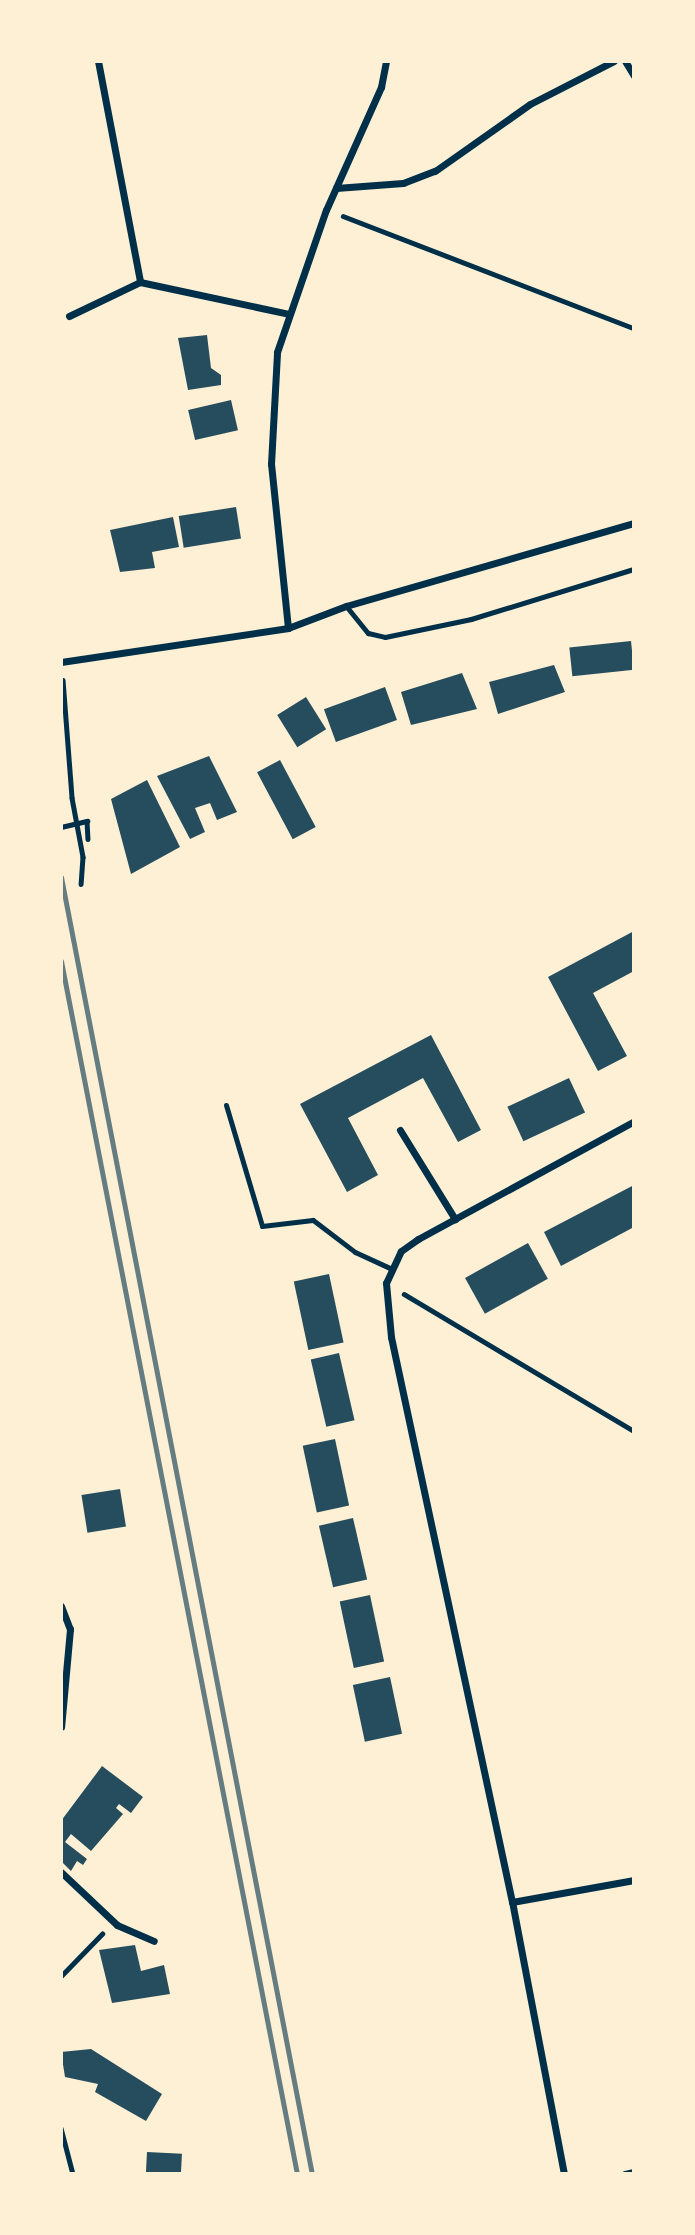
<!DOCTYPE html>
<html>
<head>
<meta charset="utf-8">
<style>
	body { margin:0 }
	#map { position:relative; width:695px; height:2235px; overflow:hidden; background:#fdf0d5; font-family:"Asap Condensed",sans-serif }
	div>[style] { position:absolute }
	.building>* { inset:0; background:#264d5e; transform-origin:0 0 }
	.path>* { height:4.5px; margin:-2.25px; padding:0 2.25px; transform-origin:2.25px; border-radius:2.25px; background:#003049 }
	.service>* { height:5px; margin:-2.5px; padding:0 2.5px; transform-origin:2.5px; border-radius:2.5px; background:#003049 }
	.minor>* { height:7px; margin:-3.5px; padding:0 3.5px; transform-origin:3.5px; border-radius:3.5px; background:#003049 }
	.rail>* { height:5px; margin:-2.5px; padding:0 2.5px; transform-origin:2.5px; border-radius:2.5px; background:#657d81 }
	span { translate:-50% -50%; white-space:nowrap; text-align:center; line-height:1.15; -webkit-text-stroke:7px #fdf0d5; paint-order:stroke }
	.frame { position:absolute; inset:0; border:63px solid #fdf0d5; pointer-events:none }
</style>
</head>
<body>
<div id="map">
	<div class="building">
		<div style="clip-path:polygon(207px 335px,211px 368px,221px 375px,221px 385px,188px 390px,178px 338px)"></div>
		<div style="left:231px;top:400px;width:31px;height:44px;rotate:77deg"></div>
		<div style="left:236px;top:507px;width:32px;height:58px;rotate:81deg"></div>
		<div style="clip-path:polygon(173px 517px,179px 547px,152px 552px,155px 568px,120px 572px,110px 530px)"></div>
		<div style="left:631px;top:641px;width:29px;height:62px;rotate:84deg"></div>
		<div style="clip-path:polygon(554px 665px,565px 692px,498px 714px,489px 682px)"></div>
		<div style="clip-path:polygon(462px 673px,477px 709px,411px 725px,401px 692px)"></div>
		<div style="left:385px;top:687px;width:35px;height:65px;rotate:70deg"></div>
		<div style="left:306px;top:697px;width:38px;height:34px;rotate:58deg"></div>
		<div style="clip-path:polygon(209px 756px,237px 812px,217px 820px,210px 803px,195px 808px,205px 832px,190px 839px,157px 776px)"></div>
		<div style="left:280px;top:760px;width:76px;height:26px;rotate:62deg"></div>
		<div style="clip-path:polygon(147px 780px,180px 847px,131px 874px,111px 799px)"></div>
		<div style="clip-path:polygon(634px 931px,634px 971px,593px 993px,627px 1056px,598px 1071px,548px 977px)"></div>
		<div style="clip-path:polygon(431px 1035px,481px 1130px,458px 1142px,423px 1078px,348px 1118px,378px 1175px,347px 1192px,300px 1104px)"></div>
		<div style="left:569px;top:1078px;width:38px;height:68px;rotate:65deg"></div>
		<div style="clip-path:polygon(634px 1185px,634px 1227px,561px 1266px,544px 1232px)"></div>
		<div style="left:528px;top:1243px;width:41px;height:72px;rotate:61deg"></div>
		<div style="left:329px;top:1274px;width:70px;height:36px;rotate:78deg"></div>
		<div style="left:339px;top:1353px;width:69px;height:29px;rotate:77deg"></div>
		<div style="left:335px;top:1439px;width:68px;height:33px;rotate:78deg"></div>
		<div style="left:120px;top:1489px;width:38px;height:39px;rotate:81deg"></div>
		<div style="left:353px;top:1518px;width:63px;height:35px;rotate:77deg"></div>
		<div style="left:370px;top:1595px;width:68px;height:31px;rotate:78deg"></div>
		<div style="left:390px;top:1677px;width:58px;height:38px;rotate:78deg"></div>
		<div style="clip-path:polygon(102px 1766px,143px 1797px,131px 1813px,119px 1804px,116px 1808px,123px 1814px,91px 1851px,71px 1834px,65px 1842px,87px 1859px,83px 1865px,77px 1861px,71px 1871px,61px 1861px,61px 1821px)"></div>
		<div style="clip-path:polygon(135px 1945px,141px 1971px,164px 1965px,170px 1994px,112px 2003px,99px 1950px)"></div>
		<div style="clip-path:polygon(91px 2049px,162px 2094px,146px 2121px,95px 2092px,98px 2084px,65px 2077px,61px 2052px)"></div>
		<div style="left:147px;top:2152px;width:35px;height:22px;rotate:3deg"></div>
	</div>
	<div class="path">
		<div style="left:343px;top:216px;width:312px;rotate:21.1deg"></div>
		<div style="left:63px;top:680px;width:118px;rotate:85.6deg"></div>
		<div style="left:72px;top:798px;width:60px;rotate:79.4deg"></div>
		<div style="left:83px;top:857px;width:27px;rotate:94deg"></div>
		<div style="left:61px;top:827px;width:27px;rotate:-13deg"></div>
		<div style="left:87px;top:821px;width:18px;rotate:87deg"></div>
		<div style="left:404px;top:1294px;width:268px;rotate:30.8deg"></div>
		<div style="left:61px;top:1976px;width:59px;rotate:-45.7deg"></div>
		<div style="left:61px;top:2128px;width:48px;rotate:75.4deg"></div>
	</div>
	<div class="service">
		<div style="left:346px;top:606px;width:35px;rotate:51deg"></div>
		<div style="left:368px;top:633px;width:17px;rotate:13deg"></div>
		<div style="left:385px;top:637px;width:88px;rotate:-11.8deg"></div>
		<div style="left:471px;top:619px;width:170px;rotate:-17.1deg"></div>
		<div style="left:226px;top:1105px;width:126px;rotate:73.4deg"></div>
		<div style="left:262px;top:1226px;width:51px;rotate:-6.7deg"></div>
		<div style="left:313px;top:1220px;width:53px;rotate:37.3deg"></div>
		<div style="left:355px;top:1252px;width:41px;rotate:24.7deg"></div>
	</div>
	<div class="minor">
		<div style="left:98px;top:61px;width:225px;rotate:79.2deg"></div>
		<div style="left:140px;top:282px;width:152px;rotate:12.1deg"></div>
		<div style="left:625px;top:61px;width:17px;rotate:59deg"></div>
		<div style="left:336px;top:188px;width:67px;rotate:-4.3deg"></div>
		<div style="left:403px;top:183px;width:34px;rotate:-21deg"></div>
		<div style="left:435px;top:171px;width:116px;rotate:-35.2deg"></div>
		<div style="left:530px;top:104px;width:94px;rotate:-27.1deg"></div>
		<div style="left:69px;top:316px;width:79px;rotate:-25.6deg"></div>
		<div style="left:288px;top:628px;width:165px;rotate:-95.9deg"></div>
		<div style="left:271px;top:464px;width:112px;rotate:-86.9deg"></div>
		<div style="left:277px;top:352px;width:150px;rotate:-71deg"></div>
		<div style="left:326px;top:210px;width:135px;rotate:-65.9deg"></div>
		<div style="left:381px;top:87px;width:26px;rotate:-79deg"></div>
		<div style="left:61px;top:662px;width:230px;rotate:-8.5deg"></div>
		<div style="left:288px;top:628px;width:62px;rotate:-20.8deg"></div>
		<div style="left:346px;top:606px;width:300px;rotate:-16.1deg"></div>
		<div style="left:400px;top:1130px;width:105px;rotate:58.3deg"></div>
		<div style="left:61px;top:1606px;width:25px;rotate:69deg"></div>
		<div style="left:70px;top:1629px;width:98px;rotate:95.2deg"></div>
		<div style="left:61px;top:1872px;width:77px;rotate:43.4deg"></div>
		<div style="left:117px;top:1925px;width:40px;rotate:23.4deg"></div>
		<div style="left:512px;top:1902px;width:124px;rotate:-10.2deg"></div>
		<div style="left:564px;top:2174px;width:277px;rotate:-100.8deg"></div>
		<div style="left:512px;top:1902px;width:578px;rotate:-102.09deg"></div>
		<div style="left:391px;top:1337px;width:54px;rotate:-95.3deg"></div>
		<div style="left:386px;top:1283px;width:35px;rotate:-65deg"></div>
		<div style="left:401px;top:1251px;width:21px;rotate:-35deg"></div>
		<div style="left:418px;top:1239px;width:246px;rotate:-28.6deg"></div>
		<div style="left:625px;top:2174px;width:9px;rotate:-13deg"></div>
	</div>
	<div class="rail">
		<div style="left:61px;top:877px;width:1321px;rotate:79.05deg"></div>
		<div style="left:61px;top:961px;width:1236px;rotate:78.99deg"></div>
	</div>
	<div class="frame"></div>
</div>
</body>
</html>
